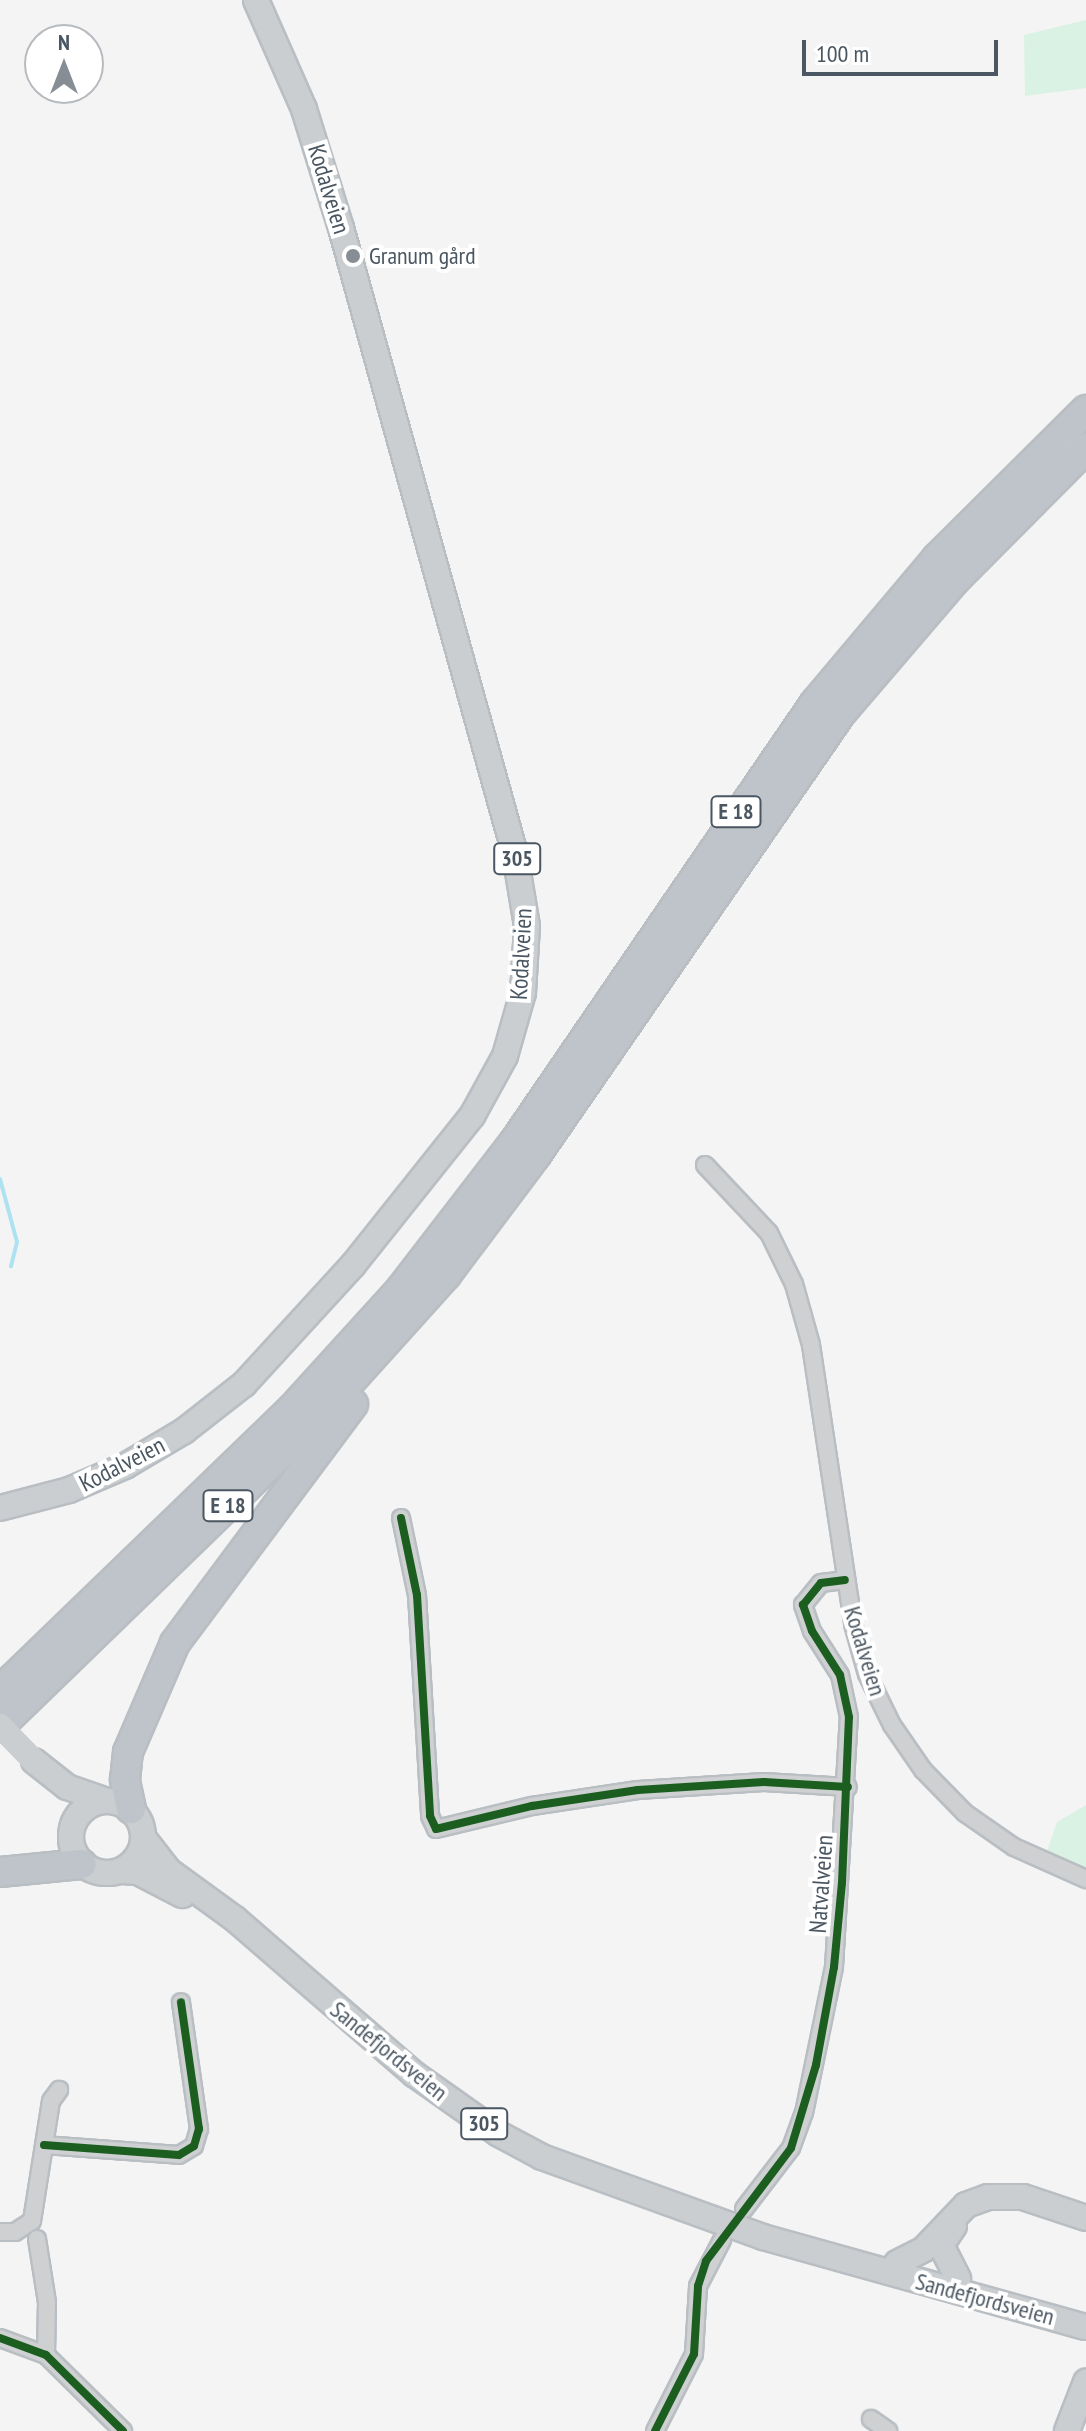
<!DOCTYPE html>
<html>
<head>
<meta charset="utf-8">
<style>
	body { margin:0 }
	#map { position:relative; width:1086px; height:2431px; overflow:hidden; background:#f4f4f4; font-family:"PT Sans Narrow",sans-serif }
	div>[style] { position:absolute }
	.green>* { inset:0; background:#d9f2e3 }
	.stream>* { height:4px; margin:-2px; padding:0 2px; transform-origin:2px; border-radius:2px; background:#aee2f0 }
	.roads { filter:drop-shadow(2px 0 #b9bec3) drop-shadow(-2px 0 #b9bec3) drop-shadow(0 2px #b9bec3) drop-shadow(0 -2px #b9bec3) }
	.minor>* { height:16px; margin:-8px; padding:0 8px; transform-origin:8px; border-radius:8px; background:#ced0d2 }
	.primary>* { height:24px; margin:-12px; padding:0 12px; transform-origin:12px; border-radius:12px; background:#caced1 }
	.primary>.ring { margin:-12px; padding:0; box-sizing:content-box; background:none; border:24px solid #caced1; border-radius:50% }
	.motorway>* { height:28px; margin:-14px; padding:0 14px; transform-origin:14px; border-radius:14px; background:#bec4c9 }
	.primary-bridge>* { height:24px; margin:-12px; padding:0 12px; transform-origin:12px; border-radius:12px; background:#caced1 }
	.cycleway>* { height:8px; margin:-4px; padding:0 4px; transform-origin:4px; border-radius:4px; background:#1b5e20 }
	.dots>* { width:22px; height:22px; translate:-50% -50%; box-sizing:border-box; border:4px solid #fff; border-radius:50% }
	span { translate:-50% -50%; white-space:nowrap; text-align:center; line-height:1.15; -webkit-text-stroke:8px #fff; paint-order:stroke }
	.shield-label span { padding:2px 6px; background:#fff; border:2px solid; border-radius:6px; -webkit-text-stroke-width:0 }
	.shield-label { font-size:22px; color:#4a5661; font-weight:700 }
	.street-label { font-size:24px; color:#4a5661 }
	.poi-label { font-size:24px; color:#4a5661 }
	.left { translate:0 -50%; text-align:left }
	.north { position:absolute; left:24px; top:24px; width:80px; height:80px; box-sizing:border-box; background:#fff; border:2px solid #b7bbc0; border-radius:50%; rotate:0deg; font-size:22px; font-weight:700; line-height:32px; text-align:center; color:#4a5661 }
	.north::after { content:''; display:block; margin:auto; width:28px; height:36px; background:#868d94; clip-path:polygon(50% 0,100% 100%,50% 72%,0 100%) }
	.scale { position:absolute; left:802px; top:40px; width:196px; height:36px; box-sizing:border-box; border:4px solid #4a5661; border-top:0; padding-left:10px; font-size:24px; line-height:28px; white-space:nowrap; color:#4a5661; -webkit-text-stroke:6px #fff; paint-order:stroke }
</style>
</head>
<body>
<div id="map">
	<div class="green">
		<div style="clip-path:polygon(1086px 20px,1086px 88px,1025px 96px,1024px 35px)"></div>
		<div style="clip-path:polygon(1086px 1805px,1086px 1870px,1047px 1851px,1057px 1822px)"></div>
	</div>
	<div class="stream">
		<div style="left:0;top:1179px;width:65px;rotate:74.9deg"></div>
		<div style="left:17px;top:1242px;width:25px;rotate:104deg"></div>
	</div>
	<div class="roads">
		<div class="minor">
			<div style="left:705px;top:1165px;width:93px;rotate:46.7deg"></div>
			<div style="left:769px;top:1233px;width:57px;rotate:63.9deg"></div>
			<div style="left:794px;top:1284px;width:63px;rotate:74.4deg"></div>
			<div style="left:811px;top:1345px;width:282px;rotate:81.4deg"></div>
			<div style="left:853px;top:1624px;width:52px;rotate:74.4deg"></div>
			<div style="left:867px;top:1674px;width:57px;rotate:63.9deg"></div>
			<div style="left:892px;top:1725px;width:55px;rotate:55.4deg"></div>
			<div style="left:923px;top:1770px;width:60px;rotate:45.7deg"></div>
			<div style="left:965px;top:1813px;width:60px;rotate:34.8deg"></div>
			<div style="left:1014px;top:1847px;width:79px;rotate:24deg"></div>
			<div style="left:401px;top:1518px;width:79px;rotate:78.3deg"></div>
			<div style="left:417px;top:1595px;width:221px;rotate:86.6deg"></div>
			<div style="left:430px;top:1816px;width:14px;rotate:65deg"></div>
			<div style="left:436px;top:1829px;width:99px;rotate:-13.5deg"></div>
			<div style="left:532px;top:1806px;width:107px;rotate:-8.6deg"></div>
			<div style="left:638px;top:1790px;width:126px;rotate:-3.6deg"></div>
			<div style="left:764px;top:1782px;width:84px;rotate:3.4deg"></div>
			<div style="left:44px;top:2145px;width:135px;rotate:4.2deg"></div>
			<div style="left:179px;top:2155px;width:17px;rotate:-31deg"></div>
			<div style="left:194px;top:2146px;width:18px;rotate:-74deg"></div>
			<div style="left:199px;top:2129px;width:128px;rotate:-98.1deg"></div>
			<div style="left:744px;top:2209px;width:77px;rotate:-52.4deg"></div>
			<div style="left:791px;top:2148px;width:37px;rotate:-70deg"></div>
			<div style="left:804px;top:2113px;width:149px;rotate:-78.4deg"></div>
			<div style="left:834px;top:1967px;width:250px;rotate:-86.6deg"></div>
			<div style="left:849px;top:1717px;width:43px;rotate:-102.1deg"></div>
			<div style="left:840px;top:1675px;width:52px;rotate:-122.5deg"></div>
			<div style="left:812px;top:1631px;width:28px;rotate:-109deg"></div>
			<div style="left:803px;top:1605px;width:28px;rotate:-51deg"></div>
			<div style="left:821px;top:1583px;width:24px;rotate:-7deg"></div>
			<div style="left:0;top:2232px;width:15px"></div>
			<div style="left:15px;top:2232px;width:20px;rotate:-33deg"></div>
			<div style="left:32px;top:2221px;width:121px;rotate:-81deg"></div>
			<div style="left:51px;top:2101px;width:14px;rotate:-54deg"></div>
			<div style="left:37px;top:2239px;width:64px;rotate:81deg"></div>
			<div style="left:47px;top:2302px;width:53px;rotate:91.1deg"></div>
			<div style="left:0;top:2338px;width:49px;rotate:20.3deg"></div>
			<div style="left:46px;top:2355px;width:108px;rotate:44.6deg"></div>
			<div style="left:871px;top:2419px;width:21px;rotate:35deg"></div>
			<div style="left:655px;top:2431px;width:86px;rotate:-63.1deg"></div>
			<div style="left:694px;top:2354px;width:68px;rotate:-86.6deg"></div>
			<div style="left:698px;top:2286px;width:52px;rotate:-62.4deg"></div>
		</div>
		<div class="primary">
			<div style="left:0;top:1508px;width:71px;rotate:-14.6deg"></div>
			<div style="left:69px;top:1490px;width:61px;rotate:-23.2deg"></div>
			<div style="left:125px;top:1466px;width:69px;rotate:-30.7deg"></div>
			<div style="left:184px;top:1431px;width:76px;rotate:-38.1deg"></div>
			<div style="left:244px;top:1384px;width:161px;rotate:-47.5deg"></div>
			<div style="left:353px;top:1265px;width:191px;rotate:-51.4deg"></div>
			<div style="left:472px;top:1116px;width:68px;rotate:-61.2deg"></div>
			<div style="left:505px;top:1056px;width:66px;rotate:-74.1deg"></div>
			<div style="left:523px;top:993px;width:67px;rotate:-86.6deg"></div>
			<div style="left:527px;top:926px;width:73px;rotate:-99.5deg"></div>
			<div style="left:515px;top:854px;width:650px;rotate:-105.53deg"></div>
			<div style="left:341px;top:228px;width:125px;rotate:-107.3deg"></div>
			<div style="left:304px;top:109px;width:119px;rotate:-113.8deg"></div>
			<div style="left:34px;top:1761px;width:42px;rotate:38.2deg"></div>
			<div style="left:67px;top:1787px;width:42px;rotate:19.3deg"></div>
			<div class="ring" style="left:71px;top:1801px;width:48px;height:48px"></div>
			<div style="left:144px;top:1839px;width:41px;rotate:52deg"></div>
			<div style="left:169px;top:1871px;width:82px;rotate:36deg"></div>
			<div style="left:235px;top:1919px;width:237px;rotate:40.9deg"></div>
			<div style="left:414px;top:2074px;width:104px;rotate:35.2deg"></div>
			<div style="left:499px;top:2134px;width:49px;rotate:28.1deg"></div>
			<div style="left:542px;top:2157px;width:235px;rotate:19.9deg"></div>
			<div style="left:763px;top:2237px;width:335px;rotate:15.6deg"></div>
			<div style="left:122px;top:1871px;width:16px;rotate:4deg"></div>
			<div style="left:138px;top:1872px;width:50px;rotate:27.6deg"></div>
			<div style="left:954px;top:2226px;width:23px;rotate:124deg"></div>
			<div style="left:941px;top:2245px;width:38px;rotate:63deg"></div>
			<div style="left:897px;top:2263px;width:30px;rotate:-27deg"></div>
			<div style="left:924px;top:2249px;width:61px;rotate:-46.3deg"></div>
			<div style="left:966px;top:2205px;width:23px;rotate:-20deg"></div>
			<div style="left:988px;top:2197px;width:35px"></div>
			<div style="left:1023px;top:2197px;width:66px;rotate:18.4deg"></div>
			<div style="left:1067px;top:2431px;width:53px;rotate:-68.8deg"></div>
		</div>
		<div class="motorway">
			<div style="left:0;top:1691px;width:405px;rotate:-44deg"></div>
			<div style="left:291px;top:1410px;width:164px;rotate:-47.7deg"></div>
			<div style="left:401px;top:1289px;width:187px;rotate:-52.4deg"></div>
			<div style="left:515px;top:1141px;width:531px;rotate:-55.59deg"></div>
			<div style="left:815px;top:703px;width:189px;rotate:-49.9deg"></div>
			<div style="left:937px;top:558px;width:210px;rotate:-44.8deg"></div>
			<div style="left:0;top:1726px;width:433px;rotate:-44.1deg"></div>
			<div style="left:311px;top:1425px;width:202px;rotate:-48deg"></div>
			<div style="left:446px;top:1275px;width:150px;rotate:-53.1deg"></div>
			<div style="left:536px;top:1155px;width:537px;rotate:-55.39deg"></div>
			<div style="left:841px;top:713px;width:177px;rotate:-49.4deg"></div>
			<div style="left:956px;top:579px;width:185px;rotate:-45.2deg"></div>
			<div style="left:131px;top:1809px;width:30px;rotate:-102deg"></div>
			<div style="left:125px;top:1780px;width:28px;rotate:-84deg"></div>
			<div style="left:128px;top:1752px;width:119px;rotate:-66.7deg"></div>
			<div style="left:175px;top:1643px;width:298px;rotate:-53.3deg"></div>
			<div style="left:0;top:1872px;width:82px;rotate:-5.6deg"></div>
		</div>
	</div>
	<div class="primary-bridge">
		<div style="left:0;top:1726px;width:49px;rotate:45.8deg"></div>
	</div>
	<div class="cycleway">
		<div style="left:401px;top:1518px;width:79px;rotate:78.3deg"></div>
		<div style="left:417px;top:1595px;width:221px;rotate:86.6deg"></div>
		<div style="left:430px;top:1816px;width:14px;rotate:65deg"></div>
		<div style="left:436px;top:1829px;width:99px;rotate:-13.5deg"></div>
		<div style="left:532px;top:1806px;width:107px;rotate:-8.6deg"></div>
		<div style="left:638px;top:1790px;width:126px;rotate:-3.6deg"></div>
		<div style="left:764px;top:1782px;width:84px;rotate:3.4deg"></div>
		<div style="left:44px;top:2145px;width:135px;rotate:4.2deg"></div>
		<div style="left:179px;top:2155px;width:17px;rotate:-31deg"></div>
		<div style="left:194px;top:2146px;width:18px;rotate:-74deg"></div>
		<div style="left:199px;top:2129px;width:128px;rotate:-98.1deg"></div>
		<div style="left:0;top:2338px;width:49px;rotate:20.3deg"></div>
		<div style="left:46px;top:2355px;width:108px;rotate:44.6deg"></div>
		<div style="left:655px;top:2431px;width:86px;rotate:-63.1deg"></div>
		<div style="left:694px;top:2354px;width:68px;rotate:-86.6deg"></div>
		<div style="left:698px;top:2286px;width:26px;rotate:-72deg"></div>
		<div style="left:706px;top:2261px;width:141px;rotate:-53deg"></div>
		<div style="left:791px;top:2148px;width:87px;rotate:-73.2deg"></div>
		<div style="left:816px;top:2065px;width:100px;rotate:-79.6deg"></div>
		<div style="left:834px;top:1967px;width:84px;rotate:-84.6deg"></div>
		<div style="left:842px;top:1883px;width:166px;rotate:-87.6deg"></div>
		<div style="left:849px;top:1717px;width:43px;rotate:-102.1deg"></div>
		<div style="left:840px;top:1675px;width:52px;rotate:-122.5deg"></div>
		<div style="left:812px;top:1631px;width:28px;rotate:-109deg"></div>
		<div style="left:803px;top:1605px;width:28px;rotate:-51deg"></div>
		<div style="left:821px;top:1583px;width:24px;rotate:-7deg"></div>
	</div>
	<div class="dots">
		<div style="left:353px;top:256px;background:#868d94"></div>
	</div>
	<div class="shield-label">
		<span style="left:736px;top:812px">E 18</span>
		<span style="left:517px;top:859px">305</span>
		<span style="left:228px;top:1506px">E 18</span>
		<span style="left:484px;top:2124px">305</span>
	</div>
	<div class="street-label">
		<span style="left:329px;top:189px;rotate:73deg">Kodalveien</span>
		<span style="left:521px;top:954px;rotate:-87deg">Kodalveien</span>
		<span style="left:122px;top:1464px;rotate:-27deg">Kodalveien</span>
		<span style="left:865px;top:1651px;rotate:73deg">Kodalveien</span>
		<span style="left:821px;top:1884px;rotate:-86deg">Natvalveien</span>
		<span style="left:389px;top:2051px;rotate:39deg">Sandefjordsveien</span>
		<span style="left:985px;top:2299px;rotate:15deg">Sandefjordsveien</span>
	</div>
	<div class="poi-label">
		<span class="left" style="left:369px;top:256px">Granum gård</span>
	</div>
	<div class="north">N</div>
	<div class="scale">100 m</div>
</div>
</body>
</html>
